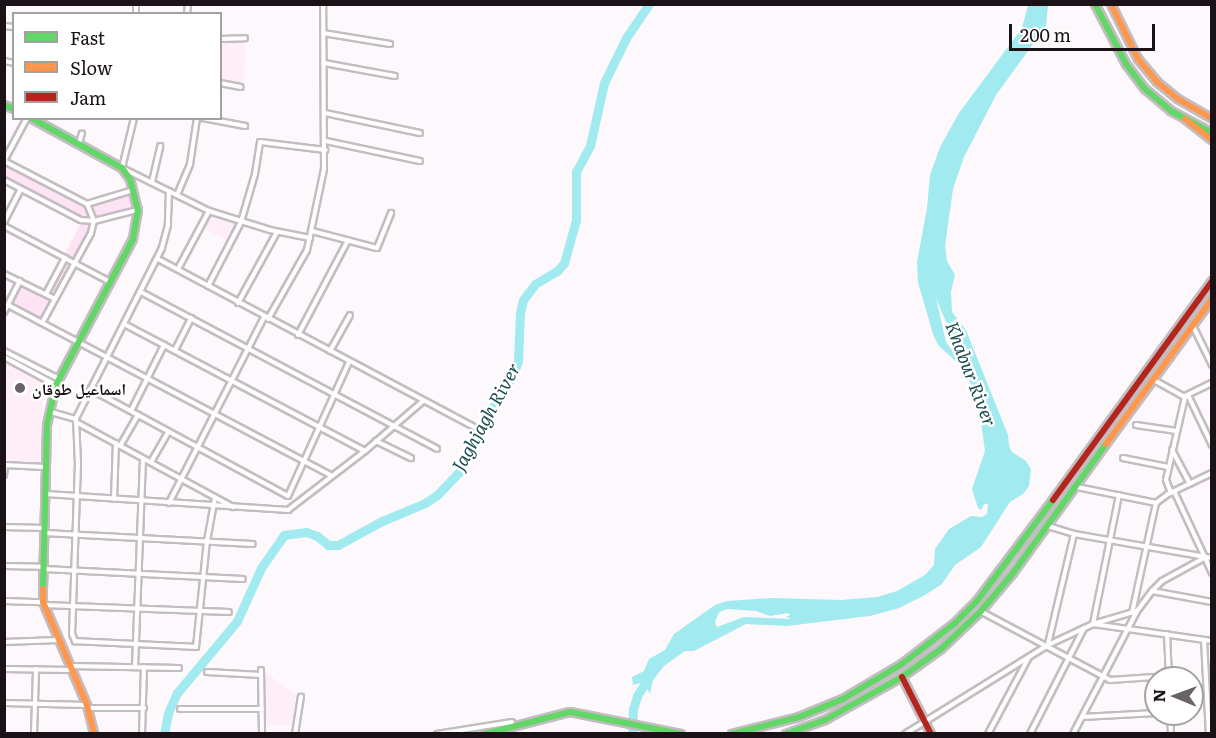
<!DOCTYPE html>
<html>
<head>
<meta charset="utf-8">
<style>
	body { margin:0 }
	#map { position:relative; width:1216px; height:738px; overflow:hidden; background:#fdf8fb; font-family:Literata,"Noto Naskh Arabic",serif }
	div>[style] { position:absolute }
	.built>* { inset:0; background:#fdeef8 }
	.green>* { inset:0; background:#fee3f4; transform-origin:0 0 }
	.water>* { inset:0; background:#a0eaf0 }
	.river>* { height:9px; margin:-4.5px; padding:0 4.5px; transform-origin:4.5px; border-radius:4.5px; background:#a0eaf0 }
	.roads { filter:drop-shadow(2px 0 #c3bdc1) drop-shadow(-2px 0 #c3bdc1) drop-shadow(0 2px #c3bdc1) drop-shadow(0 -2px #c3bdc1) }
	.street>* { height:4px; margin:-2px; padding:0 2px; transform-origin:2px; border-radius:2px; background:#fffefe }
	.fast>* { height:6px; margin:-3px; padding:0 3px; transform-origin:3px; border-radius:3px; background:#63d668 }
	.slow>* { height:6px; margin:-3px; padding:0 3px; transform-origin:3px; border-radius:3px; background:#ff974d }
	.jam>* { height:6px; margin:-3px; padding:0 3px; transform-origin:3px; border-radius:3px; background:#b3261e }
	.dots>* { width:16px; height:16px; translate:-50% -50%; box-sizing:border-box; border:3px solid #fff; border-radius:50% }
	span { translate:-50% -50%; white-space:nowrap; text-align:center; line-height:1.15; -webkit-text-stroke:5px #fff; paint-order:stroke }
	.poi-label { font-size:16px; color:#1a1217; font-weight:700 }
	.left { translate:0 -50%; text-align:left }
	.water-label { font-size:18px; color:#1a4b4e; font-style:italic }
	.frame { position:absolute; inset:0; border:6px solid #1a1217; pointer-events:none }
	.legend { position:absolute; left:12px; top:12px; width:210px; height:108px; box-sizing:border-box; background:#fff; border:2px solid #a3a0a2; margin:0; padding:8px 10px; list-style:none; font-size:18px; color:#1a1217 }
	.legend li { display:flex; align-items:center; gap:12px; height:30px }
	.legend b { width:30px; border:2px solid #a3a0a2 }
	.north { position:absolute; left:1144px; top:666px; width:60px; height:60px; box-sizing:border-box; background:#fff; border:2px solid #a3a0a2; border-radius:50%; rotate:271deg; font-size:16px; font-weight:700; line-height:24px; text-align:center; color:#1a1217 }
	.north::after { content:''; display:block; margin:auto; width:21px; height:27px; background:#696267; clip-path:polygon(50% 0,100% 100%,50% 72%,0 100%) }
	.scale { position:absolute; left:1009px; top:24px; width:146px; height:27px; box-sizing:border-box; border:3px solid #1a1217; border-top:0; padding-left:8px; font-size:18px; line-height:21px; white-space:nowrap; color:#1a1217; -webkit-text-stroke:4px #fff; paint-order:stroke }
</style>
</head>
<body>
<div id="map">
	<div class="built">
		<div style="clip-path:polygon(220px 43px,245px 43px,244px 84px,221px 80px)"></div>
		<div style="clip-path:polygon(210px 215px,237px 225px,229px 242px,204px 228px)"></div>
		<div style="clip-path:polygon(4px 363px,43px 383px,41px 464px,5px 464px)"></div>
		<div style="clip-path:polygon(265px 672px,296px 695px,292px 725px,265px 725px)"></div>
	</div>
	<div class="green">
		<div style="clip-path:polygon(6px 164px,85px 204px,90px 219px,78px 217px,5px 177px)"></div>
		<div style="left:131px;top:193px;width:16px;height:42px;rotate:75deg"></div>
		<div style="clip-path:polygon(81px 223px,92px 224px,75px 259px,65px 254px)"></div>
		<div style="left:64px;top:263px;width:8px;height:35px;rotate:23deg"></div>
		<div style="left:21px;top:284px;width:35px;height:23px;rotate:29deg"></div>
	</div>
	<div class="water">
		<div style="clip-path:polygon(evenodd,1028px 5px,1048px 5px,1046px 26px,996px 95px,964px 157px,953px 189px,945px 246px,947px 261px,955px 275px,951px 292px,952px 312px,966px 330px,1008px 435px,1009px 446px,1012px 452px,1026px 461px,1031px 469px,1029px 486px,1023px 494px,1010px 502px,981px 547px,955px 565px,942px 584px,925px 595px,899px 608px,870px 616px,787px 626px,746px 624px,694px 651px,685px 651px,664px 666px,653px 680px,650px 694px,644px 682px,633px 685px,632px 677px,644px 671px,649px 659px,665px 650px,674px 634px,715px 605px,727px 601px,772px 598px,841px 600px,877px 597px,897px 591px,925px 575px,934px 565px,935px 549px,949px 529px,971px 516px,982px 517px,987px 514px,988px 504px,984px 504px,981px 510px,978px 508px,972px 489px,985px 451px,979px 408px,968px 377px,961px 366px,938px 345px,933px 334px,918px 282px,917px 262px,927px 208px,930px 175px,940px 147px,959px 113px,1022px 28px,1028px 5px,936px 298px,955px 344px,956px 356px,946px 342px,936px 298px,1028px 5px,728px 609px,756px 611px,770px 616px,788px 613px,790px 615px,786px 617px,792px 619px,744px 617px,717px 627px,715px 622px,719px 612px,728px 609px)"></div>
	</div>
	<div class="river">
		<div style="left:164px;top:734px;width:21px;rotate:-79deg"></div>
		<div style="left:168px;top:713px;width:22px;rotate:-66deg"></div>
		<div style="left:177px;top:693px;width:94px;rotate:-50.2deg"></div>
		<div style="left:237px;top:621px;width:58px;rotate:-65.6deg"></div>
		<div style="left:261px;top:568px;width:40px;rotate:-55.1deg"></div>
		<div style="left:284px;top:535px;width:22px;rotate:-8deg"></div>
		<div style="left:306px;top:532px;width:12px;rotate:20deg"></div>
		<div style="left:317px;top:536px;width:14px;rotate:39deg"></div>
		<div style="left:328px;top:545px;width:10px"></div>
		<div style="left:338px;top:545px;width:50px;rotate:-28.6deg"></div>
		<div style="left:382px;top:521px;width:47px;rotate:-22.7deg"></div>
		<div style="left:425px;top:503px;width:14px;rotate:-34deg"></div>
		<div style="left:437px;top:495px;width:32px;rotate:-46deg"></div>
		<div style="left:459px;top:472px;width:64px;rotate:-63deg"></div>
		<div style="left:488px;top:415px;width:45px;rotate:-57.7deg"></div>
		<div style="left:512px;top:377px;width:17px;rotate:-69deg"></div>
		<div style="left:518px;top:361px;width:48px;rotate:-87.6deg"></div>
		<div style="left:520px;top:313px;width:13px;rotate:-77deg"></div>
		<div style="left:523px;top:300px;width:20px;rotate:-53deg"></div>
		<div style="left:535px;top:284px;width:26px;rotate:-31deg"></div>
		<div style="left:557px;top:271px;width:11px;rotate:-49deg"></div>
		<div style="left:564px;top:263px;width:45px;rotate:-74.4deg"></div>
		<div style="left:576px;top:220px;width:48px;rotate:-90deg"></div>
		<div style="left:576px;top:172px;width:30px;rotate:-62deg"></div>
		<div style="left:590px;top:146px;width:65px;rotate:-77.5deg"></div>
		<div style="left:604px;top:83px;width:50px;rotate:-63.9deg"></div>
		<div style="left:626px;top:38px;width:41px;rotate:-55.9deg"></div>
		<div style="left:632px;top:734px;width:25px;rotate:-88deg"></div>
		<div style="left:633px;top:709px;width:14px;rotate:-73deg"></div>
		<div style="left:637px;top:696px;width:26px;rotate:-59deg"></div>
	</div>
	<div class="roads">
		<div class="street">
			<div style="left:136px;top:4px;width:10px;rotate:90deg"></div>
			<div style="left:187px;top:14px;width:10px;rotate:-84deg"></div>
			<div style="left:4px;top:26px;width:10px;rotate:6deg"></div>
			<div style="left:323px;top:33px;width:68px;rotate:9.3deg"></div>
			<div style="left:220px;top:39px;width:25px;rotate:-2deg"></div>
			<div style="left:4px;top:61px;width:10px;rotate:11deg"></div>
			<div style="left:324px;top:63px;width:72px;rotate:10.4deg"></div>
			<div style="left:220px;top:83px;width:21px;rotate:11deg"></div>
			<div style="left:325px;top:113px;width:97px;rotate:11.9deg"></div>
			<div style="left:134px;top:118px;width:51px;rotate:103.5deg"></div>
			<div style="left:122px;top:168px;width:97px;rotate:26.3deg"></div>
			<div style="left:209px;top:211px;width:64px;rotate:17.3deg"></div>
			<div style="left:270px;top:230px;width:41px;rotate:11.3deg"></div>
			<div style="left:203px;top:118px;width:43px;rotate:10.8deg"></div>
			<div style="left:326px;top:141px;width:96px;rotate:12deg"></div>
			<div style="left:79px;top:143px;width:10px;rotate:-73deg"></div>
			<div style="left:4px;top:161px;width:93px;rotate:27.4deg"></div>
			<div style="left:87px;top:204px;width:48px;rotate:-16.9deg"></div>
			<div style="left:4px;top:161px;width:49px;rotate:-61.9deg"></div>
			<div style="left:4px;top:180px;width:87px;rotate:27.5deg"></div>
			<div style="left:81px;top:220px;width:13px;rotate:4deg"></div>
			<div style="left:94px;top:221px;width:44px;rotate:-14.3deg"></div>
			<div style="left:152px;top:182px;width:37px;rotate:-77deg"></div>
			<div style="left:169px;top:191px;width:34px;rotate:92deg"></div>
			<div style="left:168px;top:225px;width:24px;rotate:105deg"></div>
			<div style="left:162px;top:248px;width:191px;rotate:116.8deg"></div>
			<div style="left:76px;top:418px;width:45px;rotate:87.5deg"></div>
			<div style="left:78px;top:463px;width:171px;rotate:92deg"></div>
			<div style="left:72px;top:634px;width:8px;rotate:67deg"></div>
			<div style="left:75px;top:641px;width:121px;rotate:2.8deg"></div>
			<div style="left:196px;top:647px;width:107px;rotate:-84.1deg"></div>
			<div style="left:207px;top:541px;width:44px;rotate:-79.5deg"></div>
			<div style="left:177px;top:195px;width:34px;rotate:-67deg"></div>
			<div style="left:190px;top:164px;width:47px;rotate:-81.3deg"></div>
			<div style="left:4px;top:222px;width:37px;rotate:-63deg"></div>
			<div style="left:4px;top:226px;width:120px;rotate:27.8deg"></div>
			<div style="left:312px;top:231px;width:67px;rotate:14.7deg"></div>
			<div style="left:377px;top:248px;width:38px;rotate:-68deg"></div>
			<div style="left:158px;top:259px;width:358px;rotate:28deg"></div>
			<div style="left:178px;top:269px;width:66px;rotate:-61.9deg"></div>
			<div style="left:4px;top:274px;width:57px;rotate:26.1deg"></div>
			<div style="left:208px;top:286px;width:72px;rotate:-62.7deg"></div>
			<div style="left:241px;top:222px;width:50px;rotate:-73.7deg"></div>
			<div style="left:255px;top:174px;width:32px;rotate:-81deg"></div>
			<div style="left:260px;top:142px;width:66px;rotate:6.9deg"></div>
			<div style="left:141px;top:292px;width:335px;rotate:27.9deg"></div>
			<div style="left:46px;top:294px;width:41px;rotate:-62.2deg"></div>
			<div style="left:238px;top:303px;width:81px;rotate:-61.2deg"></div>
			<div style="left:8px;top:305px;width:366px;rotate:27.8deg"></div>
			<div style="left:4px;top:312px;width:35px;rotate:-63deg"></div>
			<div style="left:268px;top:319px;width:79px;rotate:-60.5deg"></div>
			<div style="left:307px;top:250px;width:83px;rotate:-78.1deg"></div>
			<div style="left:324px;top:169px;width:165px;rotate:-90.3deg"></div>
			<div style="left:42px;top:323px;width:102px;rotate:-61.4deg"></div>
			<div style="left:91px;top:233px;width:12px;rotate:-76deg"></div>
			<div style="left:94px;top:221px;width:18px;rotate:-112deg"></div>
			<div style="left:124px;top:324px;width:272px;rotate:27.8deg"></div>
			<div style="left:1193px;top:326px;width:43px;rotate:64deg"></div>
			<div style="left:298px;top:335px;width:107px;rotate:-62.2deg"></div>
			<div style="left:175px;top:350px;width:36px;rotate:-63deg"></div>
			<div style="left:4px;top:351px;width:62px;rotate:27deg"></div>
			<div style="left:330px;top:351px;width:41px;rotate:-60.9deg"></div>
			<div style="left:4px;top:357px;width:59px;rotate:28.3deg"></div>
			<div style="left:1154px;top:380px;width:35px;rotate:29deg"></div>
			<div style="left:1185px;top:397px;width:85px;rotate:102.9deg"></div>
			<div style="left:1166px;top:480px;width:14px;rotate:69deg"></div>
			<div style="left:90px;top:389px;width:225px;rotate:28.4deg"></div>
			<div style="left:288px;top:496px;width:147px;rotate:-65.5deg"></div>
			<div style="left:1188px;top:395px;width:55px;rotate:64.4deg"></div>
			<div style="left:1185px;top:396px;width:30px;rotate:-26deg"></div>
			<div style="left:131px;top:411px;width:74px;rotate:-63.4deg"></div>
			<div style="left:51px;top:412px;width:26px;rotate:16deg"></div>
			<div style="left:76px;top:422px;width:179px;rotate:28.4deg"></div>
			<div style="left:1136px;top:425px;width:41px;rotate:8.3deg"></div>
			<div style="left:376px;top:441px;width:39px;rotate:26deg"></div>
			<div style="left:120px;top:446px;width:36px;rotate:-60deg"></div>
			<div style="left:1172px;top:450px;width:38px;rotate:62deg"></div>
			<div style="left:1123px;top:458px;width:46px;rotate:11.3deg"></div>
			<div style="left:151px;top:462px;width:34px;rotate:-60deg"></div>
			<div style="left:4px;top:465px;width:41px;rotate:2.8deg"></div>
			<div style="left:4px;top:475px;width:10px;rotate:-84deg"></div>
			<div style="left:1077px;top:487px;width:81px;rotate:11.4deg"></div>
			<div style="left:1174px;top:491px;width:90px;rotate:65.1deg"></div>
			<div style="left:46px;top:494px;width:243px;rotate:3.8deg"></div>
			<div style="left:288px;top:510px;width:97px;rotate:-37.5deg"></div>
			<div style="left:365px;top:451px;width:77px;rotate:-40.8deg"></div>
			<div style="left:1119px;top:495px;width:132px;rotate:101.4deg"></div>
			<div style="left:1093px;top:624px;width:120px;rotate:8.1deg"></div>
			<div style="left:114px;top:499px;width:56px;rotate:-88deg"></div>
			<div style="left:169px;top:503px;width:209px;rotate:-62.9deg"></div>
			<div style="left:1048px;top:526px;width:27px;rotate:17deg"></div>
			<div style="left:1074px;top:534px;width:140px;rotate:9.9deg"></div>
			<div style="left:4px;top:527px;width:40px;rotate:1.4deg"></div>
			<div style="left:45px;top:533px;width:208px;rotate:3deg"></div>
			<div style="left:4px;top:566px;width:39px;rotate:1deg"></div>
			<div style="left:44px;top:569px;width:199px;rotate:2.9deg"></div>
			<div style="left:1152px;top:591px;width:61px;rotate:10.4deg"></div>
			<div style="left:4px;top:601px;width:38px;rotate:2deg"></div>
			<div style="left:44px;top:605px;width:185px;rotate:2.2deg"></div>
			<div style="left:982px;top:612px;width:145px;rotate:28deg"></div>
			<div style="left:1110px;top:680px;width:59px;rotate:-3.9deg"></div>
			<div style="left:1132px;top:613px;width:113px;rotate:-77.7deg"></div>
			<div style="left:1156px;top:503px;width:15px;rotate:-37deg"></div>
			<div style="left:1168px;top:494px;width:49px;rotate:-25.5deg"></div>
			<div style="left:1167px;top:634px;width:44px;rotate:87.4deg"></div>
			<div style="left:1204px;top:640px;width:94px;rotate:87deg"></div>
			<div style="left:4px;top:642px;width:55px;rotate:-2.1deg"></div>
			<div style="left:1048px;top:644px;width:113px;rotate:-76.7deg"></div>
			<div style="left:69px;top:666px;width:110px;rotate:1deg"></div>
			<div style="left:135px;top:667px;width:208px;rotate:-87.8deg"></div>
			<div style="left:4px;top:669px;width:67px;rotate:0.9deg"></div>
			<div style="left:261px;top:670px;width:64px;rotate:89.1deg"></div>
			<div style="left:207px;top:672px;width:54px;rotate:3.2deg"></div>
			<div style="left:4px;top:703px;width:83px;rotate:1.4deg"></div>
			<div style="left:88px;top:708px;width:56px"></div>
			<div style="left:180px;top:709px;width:82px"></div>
			<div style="left:1170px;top:714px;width:20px;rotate:87deg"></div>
			<div style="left:1082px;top:717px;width:74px;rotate:-3.1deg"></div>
			<div style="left:34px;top:734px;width:65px;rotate:-88.2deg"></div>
			<div style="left:142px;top:734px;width:67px;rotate:-88.3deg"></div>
			<div style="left:295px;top:734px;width:38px;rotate:-81deg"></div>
			<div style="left:437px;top:734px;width:76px;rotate:-9.1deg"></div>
			<div style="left:905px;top:734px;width:168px;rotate:-31.9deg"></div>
			<div style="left:1048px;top:645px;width:50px;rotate:-25deg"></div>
			<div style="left:1093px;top:624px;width:46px;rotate:-16.5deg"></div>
			<div style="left:988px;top:734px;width:87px;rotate:-62deg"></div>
			<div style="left:1030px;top:734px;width:119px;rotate:-63deg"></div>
			<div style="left:1073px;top:734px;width:139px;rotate:-62.5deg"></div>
			<div style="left:1137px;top:611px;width:25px;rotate:-53deg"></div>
			<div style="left:1152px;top:591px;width:14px;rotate:-45deg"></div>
			<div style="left:1162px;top:581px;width:48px;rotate:-28.7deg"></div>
		</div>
		<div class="fast">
			<div style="left:1095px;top:4px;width:68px;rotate:62.7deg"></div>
			<div style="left:1126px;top:64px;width:31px;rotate:53deg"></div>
			<div style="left:1145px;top:89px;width:34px;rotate:40deg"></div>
			<div style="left:1171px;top:111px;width:47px;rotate:28.2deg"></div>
			<div style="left:4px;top:105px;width:11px;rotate:22deg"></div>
			<div style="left:31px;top:118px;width:104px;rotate:28.8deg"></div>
			<div style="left:122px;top:168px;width:14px;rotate:54deg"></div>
			<div style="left:130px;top:179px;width:32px;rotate:76deg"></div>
			<div style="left:138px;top:210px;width:29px;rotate:100deg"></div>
			<div style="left:133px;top:239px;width:165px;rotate:117.8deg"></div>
			<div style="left:56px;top:385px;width:41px;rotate:102.7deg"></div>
			<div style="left:47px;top:425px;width:164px;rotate:91.4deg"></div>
			<div style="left:485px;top:734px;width:88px;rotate:-14.5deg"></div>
			<div style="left:570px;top:712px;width:113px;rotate:11.2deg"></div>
			<div style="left:732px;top:734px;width:69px;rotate:-14.2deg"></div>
			<div style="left:799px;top:717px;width:48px;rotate:-22.2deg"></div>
			<div style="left:843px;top:699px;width:69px;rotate:-30.7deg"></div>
			<div style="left:902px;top:664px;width:67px;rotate:-37.7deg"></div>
			<div style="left:955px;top:623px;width:31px;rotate:-45deg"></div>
			<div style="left:977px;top:601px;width:126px;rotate:-53deg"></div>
			<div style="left:786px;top:734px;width:41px;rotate:-19.7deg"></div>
			<div style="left:825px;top:720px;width:88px;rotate:-29.2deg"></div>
			<div style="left:902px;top:677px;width:48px;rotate:-35.7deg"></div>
			<div style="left:941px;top:649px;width:55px;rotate:-43.5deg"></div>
			<div style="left:981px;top:611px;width:50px;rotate:-49.9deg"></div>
			<div style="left:1013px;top:573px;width:159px;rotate:-54.2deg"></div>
		</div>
		<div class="slow">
			<div style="left:1111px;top:4px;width:61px;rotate:63.9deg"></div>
			<div style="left:1138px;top:59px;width:30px;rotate:50deg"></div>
			<div style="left:1157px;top:82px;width:27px;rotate:39deg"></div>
			<div style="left:1178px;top:99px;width:39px;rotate:30deg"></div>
			<div style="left:1185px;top:119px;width:34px;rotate:38deg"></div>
			<div style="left:1106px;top:444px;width:180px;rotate:-53.8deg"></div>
			<div style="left:43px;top:589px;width:13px;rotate:90deg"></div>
			<div style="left:43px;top:602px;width:112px;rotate:66.9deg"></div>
			<div style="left:87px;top:705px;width:30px;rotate:76deg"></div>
		</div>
		<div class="jam">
			<div style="left:1053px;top:500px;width:271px;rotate:-54deg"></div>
			<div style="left:902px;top:677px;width:64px;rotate:63deg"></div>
		</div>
	</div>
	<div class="dots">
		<div style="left:20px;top:388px;background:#696267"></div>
	</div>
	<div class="poi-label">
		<span class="left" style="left:32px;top:388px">اسماعيل طوقان</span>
	</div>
	<div class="water-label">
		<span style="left:971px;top:374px;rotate:69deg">Khabur River</span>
		<span style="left:486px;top:417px;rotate:-61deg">Jaghjagh River</span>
	</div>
	<div class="frame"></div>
	<ul class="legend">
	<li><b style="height:8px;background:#63d668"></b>Fast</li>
	<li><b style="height:8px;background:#ff974d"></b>Slow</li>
	<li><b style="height:8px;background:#b3261e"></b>Jam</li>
	</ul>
	<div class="north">N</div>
	<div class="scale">200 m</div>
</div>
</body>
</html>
